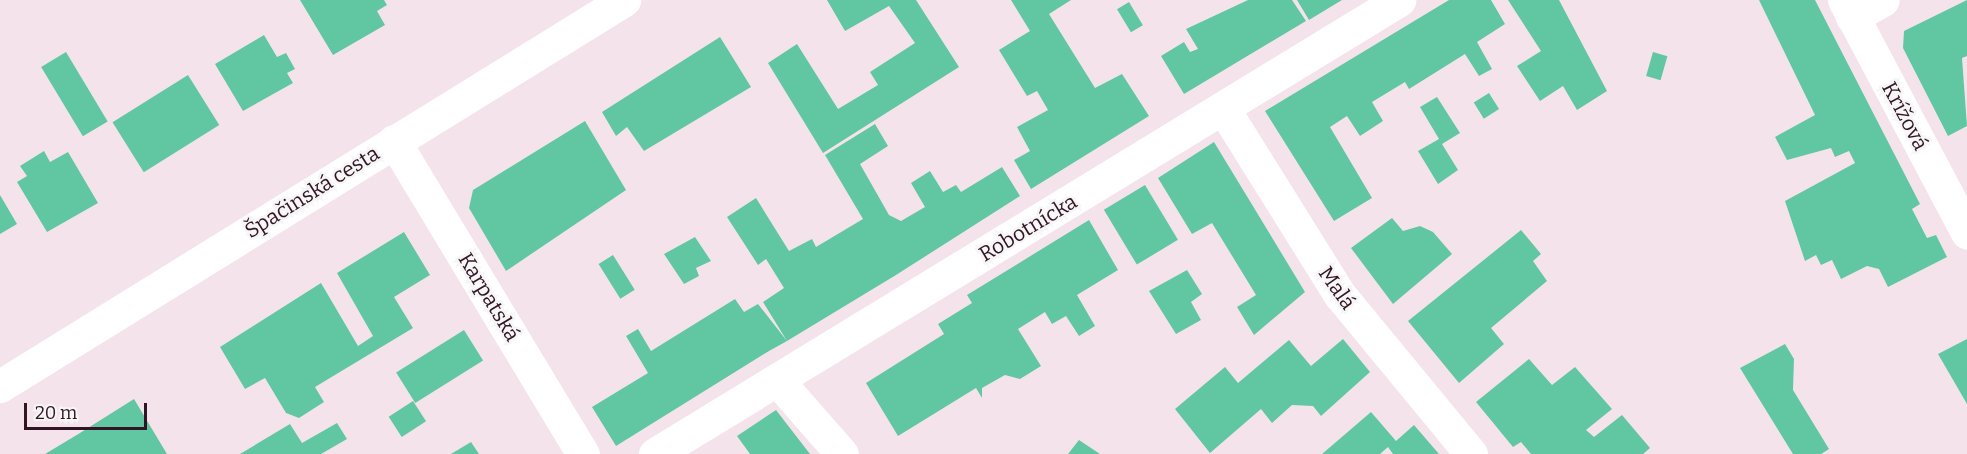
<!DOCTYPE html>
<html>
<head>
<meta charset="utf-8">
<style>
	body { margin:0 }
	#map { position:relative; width:1967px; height:454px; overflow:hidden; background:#f5e3eb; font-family:Bitter,serif }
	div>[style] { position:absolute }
	.building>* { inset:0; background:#61c7a3; transform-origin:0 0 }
	.minor>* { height:33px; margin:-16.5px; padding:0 16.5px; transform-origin:16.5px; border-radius:16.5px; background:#fff }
	.tertiary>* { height:33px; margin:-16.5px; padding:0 16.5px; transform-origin:16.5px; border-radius:16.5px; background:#fff }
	span { translate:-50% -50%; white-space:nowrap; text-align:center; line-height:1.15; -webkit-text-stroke:5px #f6f6f6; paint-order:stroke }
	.street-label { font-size:21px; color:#321425 }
	.scale { position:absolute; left:24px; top:403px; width:123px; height:27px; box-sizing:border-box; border:3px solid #321425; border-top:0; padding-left:8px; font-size:18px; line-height:21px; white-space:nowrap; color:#321425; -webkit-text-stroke:4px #f6f6f6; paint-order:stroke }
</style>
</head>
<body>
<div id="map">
	<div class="building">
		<div style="clip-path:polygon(300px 0,384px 0,387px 5px,377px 11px,385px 25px,333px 55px)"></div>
		<div style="clip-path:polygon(827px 0,916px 0,959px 67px,823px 153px,768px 63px,797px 44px,838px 109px,878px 85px,870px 72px,915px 43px,889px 6px,845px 31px)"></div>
		<div style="clip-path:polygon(1011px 0,1071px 0,1049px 14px,1095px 88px,1122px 74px,1149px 116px,1031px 189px,1014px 160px,1030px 151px,1017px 127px,1048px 110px,1037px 91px,1027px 96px,999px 50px,1030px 31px)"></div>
		<div style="clip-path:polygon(1248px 0,1292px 0,1306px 21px,1184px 94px,1161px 56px,1184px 42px,1190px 52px,1198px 49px,1186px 29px)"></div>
		<div style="clip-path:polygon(1297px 0,1342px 0,1309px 20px)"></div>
		<div style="clip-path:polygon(1449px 0,1491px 0,1505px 24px,1477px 42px,1492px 69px,1479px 76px,1465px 54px,1409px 89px,1405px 82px,1372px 102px,1383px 121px,1360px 136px,1347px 116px,1330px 127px,1372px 198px,1334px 221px,1265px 111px)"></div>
		<div style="clip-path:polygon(1508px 0,1559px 0,1607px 91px,1577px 110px,1563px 86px,1540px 101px,1517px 66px,1541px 51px)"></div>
		<div style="clip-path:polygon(1759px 0,1815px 0,1920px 204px,1912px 209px,1927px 238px,1936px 235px,1947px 257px,1888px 287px,1879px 269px,1867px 266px,1841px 279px,1832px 260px,1821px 265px,1816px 255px,1805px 261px,1785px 201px,1855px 163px,1849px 151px,1835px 157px,1831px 148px,1787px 160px,1775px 137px,1815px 115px)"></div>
		<div style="clip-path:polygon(1967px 0,1967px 56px,1962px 58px,1967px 126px,1948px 136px,1903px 48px,1904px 31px)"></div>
		<div style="left:1129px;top:2px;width:27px;height:14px;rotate:59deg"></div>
		<div style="clip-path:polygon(264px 35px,277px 57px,286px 53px,295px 69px,287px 73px,293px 83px,243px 111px,215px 64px)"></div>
		<div style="clip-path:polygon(720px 37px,751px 87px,644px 151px,627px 127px,616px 136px,602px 112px)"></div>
		<div style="left:66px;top:52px;width:81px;height:29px;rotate:59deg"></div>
		<div style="left:1653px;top:52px;width:15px;height:25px;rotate:16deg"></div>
		<div style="left:188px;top:75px;width:59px;height:89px;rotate:58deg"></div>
		<div style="left:1489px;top:93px;width:19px;height:18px;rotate:58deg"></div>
		<div style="clip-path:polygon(1437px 97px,1460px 133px,1442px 144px,1458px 170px,1438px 184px,1418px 151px,1439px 139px,1420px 107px)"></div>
		<div style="clip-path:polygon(585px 121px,626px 190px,506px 271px,469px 208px,473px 190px)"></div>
		<div style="clip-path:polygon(875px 124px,888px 146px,860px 164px,889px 215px,901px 221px,925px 207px,911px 183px,930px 171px,943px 192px,956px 185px,961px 192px,1002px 167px,1020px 196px,896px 275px,787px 341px,769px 351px,616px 446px,592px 407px,648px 373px,626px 336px,638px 329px,651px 351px,735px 299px,744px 312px,758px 304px,787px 341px,763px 302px,784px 288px,766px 259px,758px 265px,727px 217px,756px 198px,789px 251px,812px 239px,816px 247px,863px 219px,825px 155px)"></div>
		<div style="clip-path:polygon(1214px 142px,1305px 292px,1254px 335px,1237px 307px,1256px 295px,1212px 223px,1192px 234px,1158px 178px)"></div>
		<div style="clip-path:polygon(44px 151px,50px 162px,68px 152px,98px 203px,47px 232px,17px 182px,27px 176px,20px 166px)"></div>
		<div style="left:1145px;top:185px;width:64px;height:48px;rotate:59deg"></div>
		<div style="clip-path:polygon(0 195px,17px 224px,0 234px)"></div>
		<div style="clip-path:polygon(1392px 218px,1403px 231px,1420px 226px,1433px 232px,1452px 254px,1393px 304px,1351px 248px)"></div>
		<div style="clip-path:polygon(1089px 220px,1118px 270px,1077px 295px,1095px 326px,1079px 336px,1066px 316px,1052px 324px,1045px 312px,1018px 329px,1041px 366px,1020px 379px,1005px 375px,982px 388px,982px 398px,976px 388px,898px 436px,866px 383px,944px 334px,938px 324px,972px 303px,967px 295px)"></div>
		<div style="clip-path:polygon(1521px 230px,1541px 254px,1533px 261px,1547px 281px,1491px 328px,1504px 344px,1459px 383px,1408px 321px)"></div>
		<div style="clip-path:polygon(404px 232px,430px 275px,394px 297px,413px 328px,315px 387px,324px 402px,299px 418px,286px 413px,265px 378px,245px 389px,220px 347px,321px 283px,358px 346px,373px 336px,337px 273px)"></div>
		<div style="clip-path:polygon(695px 237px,711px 261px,696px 268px,699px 276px,684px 284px,664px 254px)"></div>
		<div style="left:613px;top:255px;width:41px;height:17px;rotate:58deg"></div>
		<div style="clip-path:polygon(1187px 270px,1202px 294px,1191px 302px,1201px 320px,1176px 334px,1149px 291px)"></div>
		<div style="left:464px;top:330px;width:36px;height:80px;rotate:58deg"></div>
		<div style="clip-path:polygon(1343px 339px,1370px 372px,1321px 416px,1313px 406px,1292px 405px,1272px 423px,1261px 409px,1210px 453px,1175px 409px,1225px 367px,1238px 383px,1289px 340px,1311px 366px)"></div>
		<div style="clip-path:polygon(1967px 339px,1967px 404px,1938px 354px)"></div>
		<div style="clip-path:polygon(1785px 344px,1794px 359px,1793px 390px,1829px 449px,1821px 454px,1793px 454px,1740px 368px)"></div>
		<div style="clip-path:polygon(1529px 359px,1552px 385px,1575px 367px,1612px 409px,1586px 430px,1594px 437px,1622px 415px,1650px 448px,1643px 454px,1531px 454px,1521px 442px,1513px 447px,1476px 402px)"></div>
		<div style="clip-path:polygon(134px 399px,167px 454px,45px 454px,80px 433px)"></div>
		<div style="left:413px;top:401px;width:24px;height:29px;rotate:57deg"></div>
		<div style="clip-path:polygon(776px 410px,810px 454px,750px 454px,737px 436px)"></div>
		<div style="clip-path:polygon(1371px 412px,1396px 441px,1414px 425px,1439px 454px,1393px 454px,1388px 447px,1380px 454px,1322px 454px)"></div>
		<div style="clip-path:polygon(337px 423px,347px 439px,321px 454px,240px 454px,290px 424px,302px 443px)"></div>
		<div style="clip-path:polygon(1079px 440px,1100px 454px,1068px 454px)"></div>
		<div style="clip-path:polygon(471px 442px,479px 454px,451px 454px)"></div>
	</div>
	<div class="minor">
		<div style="left:1844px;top:0;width:263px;rotate:62.1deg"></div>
		<div style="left:1852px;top:17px;width:35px;rotate:-29deg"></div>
		<div style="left:1223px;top:108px;width:221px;rotate:58deg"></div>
		<div style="left:1340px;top:295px;width:206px;rotate:50.5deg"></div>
		<div style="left:394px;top:141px;width:366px;rotate:58.9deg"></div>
		<div style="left:778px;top:381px;width:97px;rotate:48.8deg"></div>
		<div style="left:655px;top:454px;width:872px;rotate:-31.39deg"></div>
	</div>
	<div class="tertiary">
		<div style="left:0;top:386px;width:734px;rotate:-31.74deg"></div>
	</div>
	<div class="street-label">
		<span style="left:1905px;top:116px;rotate:62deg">Krížová</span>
		<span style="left:312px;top:192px;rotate:-32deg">Špačinská cesta</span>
		<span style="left:1028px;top:228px;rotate:-31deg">Robotnícka</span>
		<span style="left:1337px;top:288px;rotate:55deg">Malá</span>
		<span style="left:489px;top:297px;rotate:59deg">Karpatská</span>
	</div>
	<div class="scale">20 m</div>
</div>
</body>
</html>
